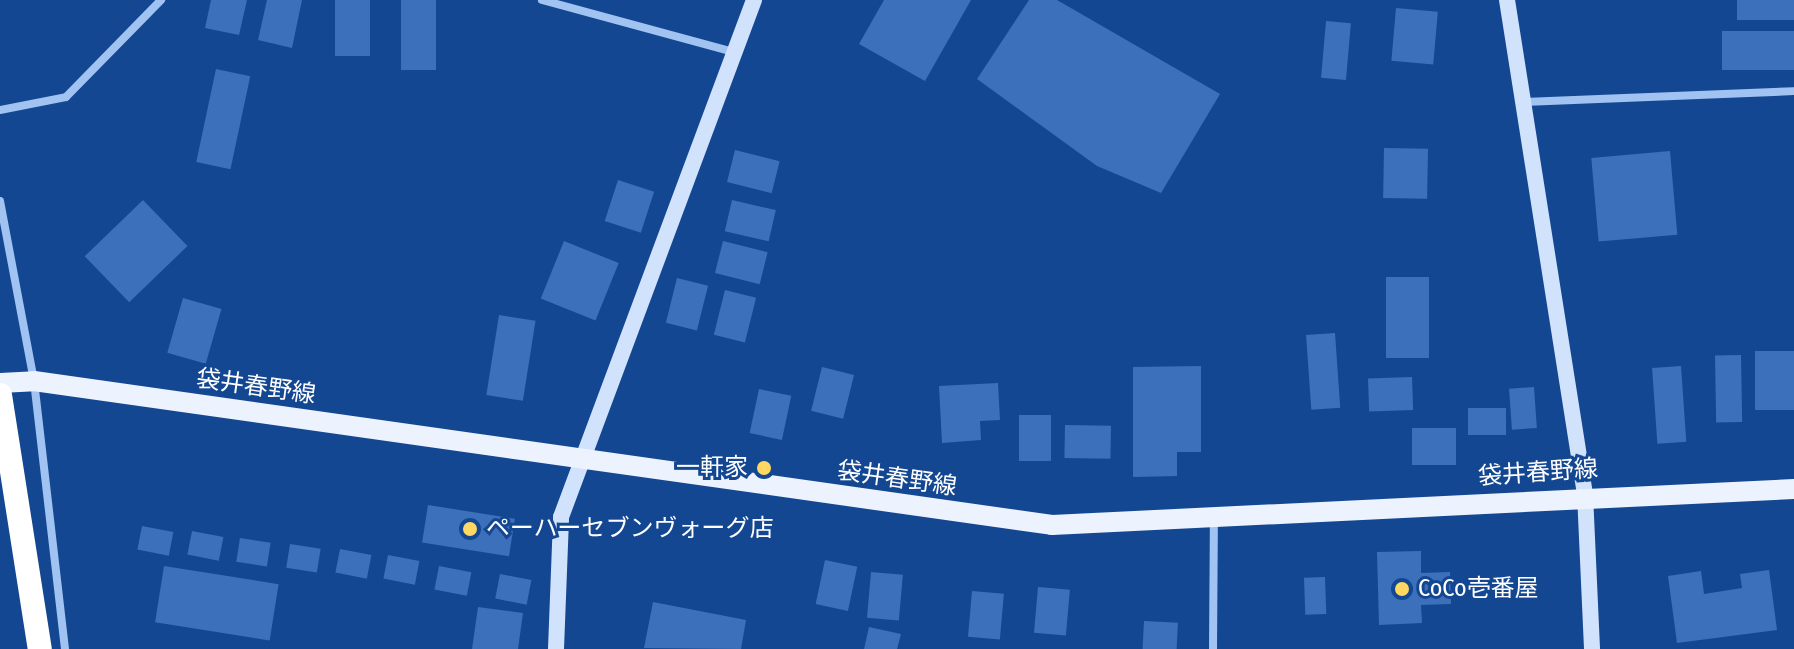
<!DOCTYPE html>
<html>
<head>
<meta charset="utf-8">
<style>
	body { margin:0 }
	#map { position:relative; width:1794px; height:649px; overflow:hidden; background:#144792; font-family:"Fira Sans Condensed","Noto Sans JP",sans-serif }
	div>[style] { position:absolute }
	.building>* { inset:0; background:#3d70ba; transform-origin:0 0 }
	.street>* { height:8px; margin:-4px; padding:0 4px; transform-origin:4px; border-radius:4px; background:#a1c3f1 }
	.secondary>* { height:16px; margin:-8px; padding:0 8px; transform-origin:8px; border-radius:8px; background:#d0e2fc }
	.primary>* { height:20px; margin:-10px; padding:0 10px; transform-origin:10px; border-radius:10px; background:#ecf3ff }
	.highway>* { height:24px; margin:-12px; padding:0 12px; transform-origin:12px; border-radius:12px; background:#fff }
	.dots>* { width:22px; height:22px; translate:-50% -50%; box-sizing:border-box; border:4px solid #144792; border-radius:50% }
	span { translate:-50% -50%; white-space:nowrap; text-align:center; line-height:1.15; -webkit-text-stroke:6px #144792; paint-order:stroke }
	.street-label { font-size:24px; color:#fff }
	.poi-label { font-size:24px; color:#fff }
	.right { translate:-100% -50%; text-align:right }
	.left { translate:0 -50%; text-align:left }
</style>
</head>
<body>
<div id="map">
	<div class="building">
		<div style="clip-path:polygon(211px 0,247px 0,239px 35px,205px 28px)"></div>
		<div style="clip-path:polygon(267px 0,302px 0,292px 48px,258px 40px)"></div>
		<div style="left:335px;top:0;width:35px;height:56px"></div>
		<div style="left:401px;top:0;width:35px;height:70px"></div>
		<div style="clip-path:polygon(884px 0,971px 0,925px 81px,859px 44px)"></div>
		<div style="clip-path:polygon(1029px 0,1057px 0,1220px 94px,1161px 193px,1097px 166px,977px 79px)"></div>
		<div style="left:1737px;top:0;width:57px;height:20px"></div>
		<div style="left:1396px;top:8px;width:42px;height:53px;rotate:5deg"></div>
		<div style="left:1326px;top:21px;width:25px;height:57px;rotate:5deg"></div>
		<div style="left:1794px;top:31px;width:39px;height:72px;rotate:90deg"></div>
		<div style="left:216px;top:69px;width:35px;height:95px;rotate:12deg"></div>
		<div style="left:1384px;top:148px;width:44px;height:50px;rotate:1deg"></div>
		<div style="left:735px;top:150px;width:46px;height:33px;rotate:14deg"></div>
		<div style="left:1670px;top:151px;width:84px;height:79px;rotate:85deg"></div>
		<div style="left:618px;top:180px;width:38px;height:43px;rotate:18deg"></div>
		<div style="left:143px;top:200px;width:64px;height:81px;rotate:46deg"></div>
		<div style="left:732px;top:200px;width:45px;height:32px;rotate:13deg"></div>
		<div style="left:564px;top:241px;width:59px;height:62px;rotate:22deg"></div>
		<div style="left:723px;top:241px;width:46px;height:33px;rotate:14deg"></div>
		<div style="left:1386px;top:277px;width:43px;height:81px"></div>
		<div style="left:677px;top:278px;width:32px;height:46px;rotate:14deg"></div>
		<div style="left:725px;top:290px;width:32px;height:46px;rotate:14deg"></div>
		<div style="left:183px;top:298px;width:40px;height:57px;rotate:16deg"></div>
		<div style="left:499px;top:315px;width:37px;height:81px;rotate:9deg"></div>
		<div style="left:1335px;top:333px;width:75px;height:29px;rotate:86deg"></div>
		<div style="left:1755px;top:351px;width:39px;height:59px"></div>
		<div style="left:1741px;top:355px;width:67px;height:26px;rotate:89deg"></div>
		<div style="clip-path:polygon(1201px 366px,1201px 452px,1177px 452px,1177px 476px,1133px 477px,1133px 367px)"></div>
		<div style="left:1681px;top:366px;width:76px;height:29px;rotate:86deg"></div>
		<div style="left:822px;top:367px;width:33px;height:45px;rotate:14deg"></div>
		<div style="left:1412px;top:377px;width:33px;height:44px;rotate:88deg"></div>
		<div style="clip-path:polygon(998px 383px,1000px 420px,980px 421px,981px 440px,942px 443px,939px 386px)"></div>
		<div style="left:1534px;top:387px;width:41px;height:25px;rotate:86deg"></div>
		<div style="left:759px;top:389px;width:33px;height:45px;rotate:12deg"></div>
		<div style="left:1506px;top:408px;width:27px;height:38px;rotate:90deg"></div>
		<div style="left:1019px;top:415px;width:32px;height:46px"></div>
		<div style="left:1065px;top:425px;width:46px;height:33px;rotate:1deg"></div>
		<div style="left:1412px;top:428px;width:44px;height:37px"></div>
		<div style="left:428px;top:505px;width:88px;height:38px;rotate:9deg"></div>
		<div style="left:142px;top:526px;width:32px;height:24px;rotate:11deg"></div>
		<div style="left:192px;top:531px;width:32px;height:24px;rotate:11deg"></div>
		<div style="left:240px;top:538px;width:31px;height:24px;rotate:9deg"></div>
		<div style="left:290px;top:544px;width:31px;height:24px;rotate:9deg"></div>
		<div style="left:340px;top:549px;width:32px;height:24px;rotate:11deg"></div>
		<div style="clip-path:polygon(1421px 551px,1421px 573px,1450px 572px,1451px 604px,1421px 605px,1422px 623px,1379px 625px,1377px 552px)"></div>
		<div style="left:388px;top:555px;width:32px;height:24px;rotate:11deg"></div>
		<div style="left:825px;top:560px;width:33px;height:45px;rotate:12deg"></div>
		<div style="left:164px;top:566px;width:116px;height:57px;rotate:9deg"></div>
		<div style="left:439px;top:566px;width:33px;height:24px;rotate:11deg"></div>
		<div style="clip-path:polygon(1769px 570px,1777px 630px,1677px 643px,1668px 576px,1701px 571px,1704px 594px,1742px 588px,1740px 574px)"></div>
		<div style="left:871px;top:572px;width:32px;height:46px;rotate:5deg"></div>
		<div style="left:500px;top:574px;width:32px;height:25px;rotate:11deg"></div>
		<div style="left:1325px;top:577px;width:37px;height:21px;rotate:88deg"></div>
		<div style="left:1038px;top:587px;width:32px;height:46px;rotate:5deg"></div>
		<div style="left:972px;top:591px;width:32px;height:46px;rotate:5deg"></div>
		<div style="clip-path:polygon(653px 602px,746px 620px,741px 649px,644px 648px)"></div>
		<div style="clip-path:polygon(478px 607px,523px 613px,518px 649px,472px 649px)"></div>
		<div style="left:1144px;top:621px;width:34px;height:28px;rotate:3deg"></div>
		<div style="clip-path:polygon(869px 627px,901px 634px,897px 649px,864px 649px)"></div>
	</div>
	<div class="street">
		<div style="left:542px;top:0;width:199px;rotate:15.2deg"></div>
		<div style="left:1523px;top:102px;width:271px;rotate:-2.3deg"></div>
		<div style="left:0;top:110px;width:67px;rotate:-11.1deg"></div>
		<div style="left:66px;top:97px;width:136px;rotate:-45.6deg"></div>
		<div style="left:0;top:201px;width:183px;rotate:79.3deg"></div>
		<div style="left:34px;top:381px;width:270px;rotate:83.4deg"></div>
		<div style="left:1213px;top:649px;width:129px;rotate:-89.6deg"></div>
	</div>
	<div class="secondary">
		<div style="left:1507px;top:0;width:500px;rotate:81.03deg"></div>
		<div style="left:1585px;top:494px;width:155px;rotate:87.4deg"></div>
		<div style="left:556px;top:649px;width:132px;rotate:-87.8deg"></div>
		<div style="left:561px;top:517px;width:552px;rotate:-69.53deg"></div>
	</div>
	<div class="primary">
		<div style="left:0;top:383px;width:34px;rotate:-3deg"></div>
		<div style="left:34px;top:381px;width:1028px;rotate:8.05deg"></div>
		<div style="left:1052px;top:525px;width:743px;rotate:-2.78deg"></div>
	</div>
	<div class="highway">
		<div style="left:0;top:395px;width:257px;rotate:81.1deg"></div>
	</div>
	<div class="dots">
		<div style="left:764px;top:468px;background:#ffd762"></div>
		<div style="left:470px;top:529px;background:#ffd762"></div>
		<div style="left:1402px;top:589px;background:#ffd762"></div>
	</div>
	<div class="street-label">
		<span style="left:256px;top:387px;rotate:8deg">袋井春野線</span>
		<span style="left:1538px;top:473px;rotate:-4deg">袋井春野線</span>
		<span style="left:897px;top:479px;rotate:8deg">袋井春野線</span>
	</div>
	<div class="poi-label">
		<span class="right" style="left:748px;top:468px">一軒家</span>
		<span class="left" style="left:486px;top:529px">ペーハーセブンヴォーグ店</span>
		<span class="left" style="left:1418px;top:589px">CoCo壱番屋</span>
	</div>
</div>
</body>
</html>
